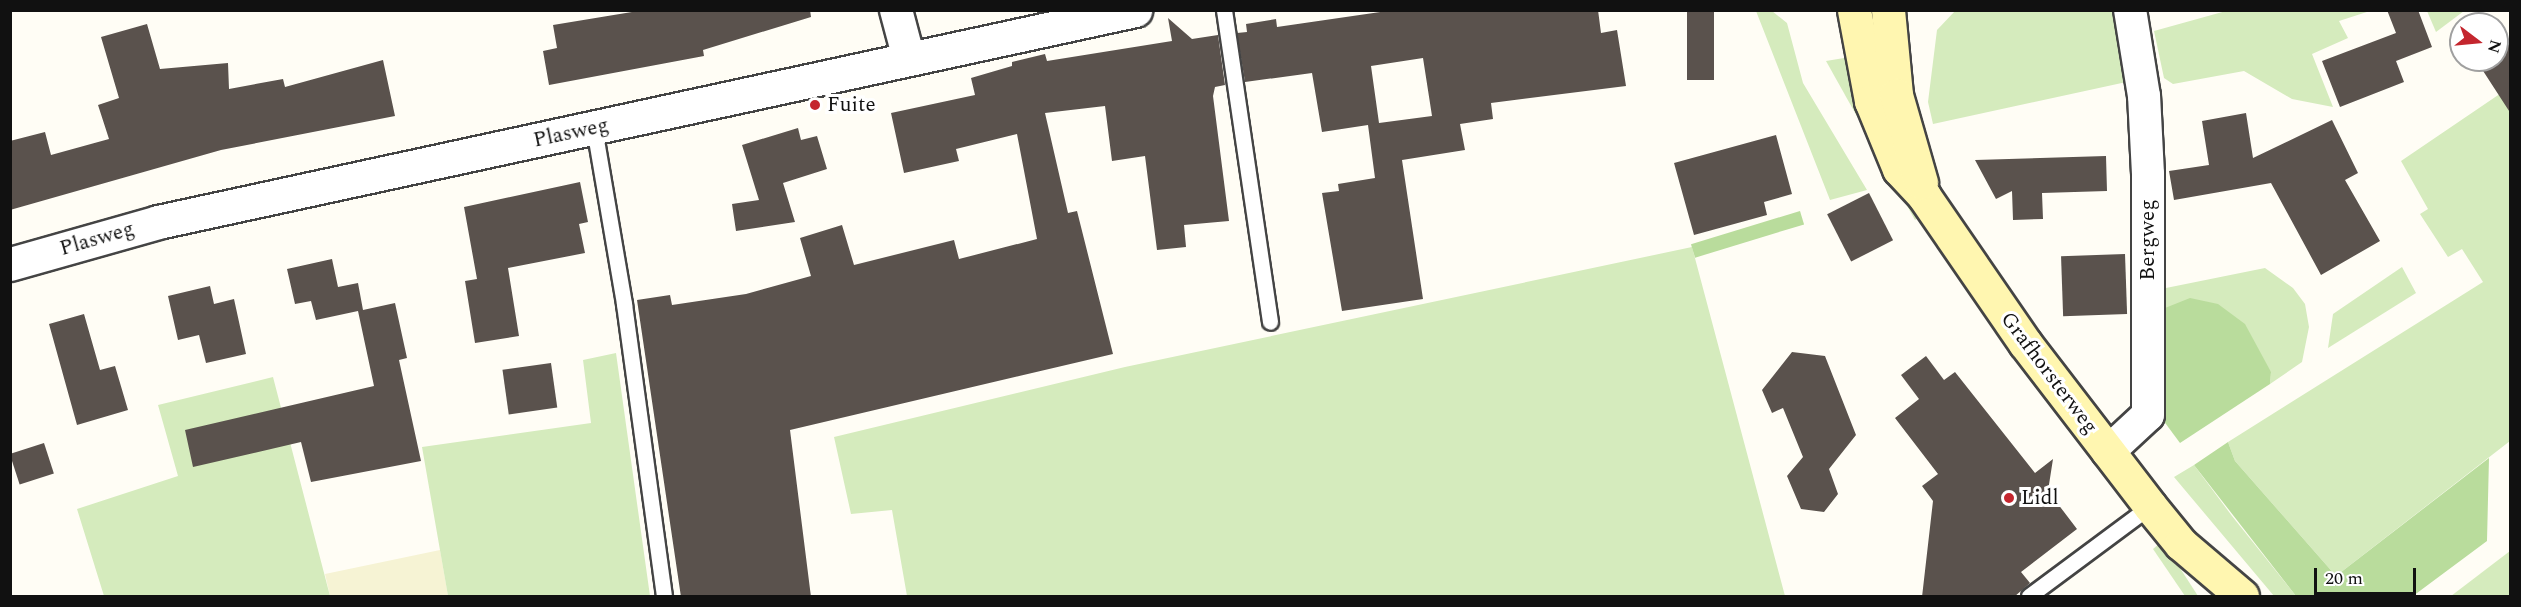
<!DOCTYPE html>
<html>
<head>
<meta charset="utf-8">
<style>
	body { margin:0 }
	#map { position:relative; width:2521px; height:607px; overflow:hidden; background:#fffdf5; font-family:Spectral,serif }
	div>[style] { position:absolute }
	.farmland>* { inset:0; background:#f6f3d4 }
	.green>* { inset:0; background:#d5ebbd }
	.forest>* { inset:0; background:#b9dc9c; transform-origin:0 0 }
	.building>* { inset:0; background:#5a524d; transform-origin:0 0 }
	.roads { filter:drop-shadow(2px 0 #444) drop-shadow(-2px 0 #444) drop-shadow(0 2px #444) drop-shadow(0 -2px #444) }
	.service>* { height:15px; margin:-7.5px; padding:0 7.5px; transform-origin:7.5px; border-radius:7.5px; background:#fff }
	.minor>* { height:32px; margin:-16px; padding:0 16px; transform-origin:16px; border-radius:16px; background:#fff }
	.tertiary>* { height:33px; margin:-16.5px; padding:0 16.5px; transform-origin:16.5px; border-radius:16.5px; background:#fff }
	.secondary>* { height:33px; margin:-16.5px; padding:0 16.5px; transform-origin:16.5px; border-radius:16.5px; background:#fff6b0 }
	.dots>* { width:16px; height:16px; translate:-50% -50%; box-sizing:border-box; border:3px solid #fff; border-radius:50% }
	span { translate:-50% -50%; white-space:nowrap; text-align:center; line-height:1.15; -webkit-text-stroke:6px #fff; paint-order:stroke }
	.poi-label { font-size:21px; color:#111 }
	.left { translate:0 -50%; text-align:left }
	.street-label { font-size:21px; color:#111 }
	.frame { position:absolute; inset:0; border:12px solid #111; pointer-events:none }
	.north { position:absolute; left:2449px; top:12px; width:60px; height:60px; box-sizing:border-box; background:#fff; border:2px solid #a0a0a0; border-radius:50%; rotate:106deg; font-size:16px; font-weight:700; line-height:24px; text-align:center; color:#111 }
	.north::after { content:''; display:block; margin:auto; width:21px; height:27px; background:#c4262e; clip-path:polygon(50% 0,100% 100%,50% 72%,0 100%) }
	.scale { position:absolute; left:2314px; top:568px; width:102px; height:27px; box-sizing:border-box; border:3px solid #111; border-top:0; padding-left:8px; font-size:18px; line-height:21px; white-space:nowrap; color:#111; -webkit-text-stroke:4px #fff; paint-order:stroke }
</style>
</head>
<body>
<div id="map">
	<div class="farmland">
		<div style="clip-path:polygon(440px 550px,448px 596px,330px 596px,325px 574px)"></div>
	</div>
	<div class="green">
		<div style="clip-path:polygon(1756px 11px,1772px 11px,1787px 23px,1803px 83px,1867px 190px,1830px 200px)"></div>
		<div style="clip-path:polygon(1955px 11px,2119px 11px,2131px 81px,1933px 124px,1928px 102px,1937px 30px)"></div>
		<div style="clip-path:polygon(2226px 11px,2370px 11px,2339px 21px,2348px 38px,2312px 54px,2333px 107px,2292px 99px,2244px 71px,2173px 84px,2164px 78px,2154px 31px)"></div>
		<div style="clip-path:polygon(2427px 11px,2464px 11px,2436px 32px)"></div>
		<div style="clip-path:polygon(1850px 57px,1919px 217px,1915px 220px,1826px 61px)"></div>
		<div style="clip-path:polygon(2510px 87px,2510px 441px,2336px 576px,2235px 461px,2228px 442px,2483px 282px,2462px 249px,2448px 257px,2420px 214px,2428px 209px,2401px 161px)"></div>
		<div style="clip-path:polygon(1692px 247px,1785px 596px,907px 596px,892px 510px,851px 514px,834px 437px,1125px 367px)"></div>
		<div style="clip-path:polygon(2402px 267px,2416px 293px,2328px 348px,2333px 314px)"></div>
		<div style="clip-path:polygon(2265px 268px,2293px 288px,2305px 304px,2309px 327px,2302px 362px,2270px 384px,2271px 372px,2160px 310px,2161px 289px)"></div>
		<div style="clip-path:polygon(616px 353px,650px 596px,448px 596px,422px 447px,591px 423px,583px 360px)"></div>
		<div style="clip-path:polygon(273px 377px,330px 596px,104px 596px,77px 509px,178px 476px,158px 405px)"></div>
		<div style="clip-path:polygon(2194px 465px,2232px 516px,2296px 596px,2274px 596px,2174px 477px)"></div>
		<div style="clip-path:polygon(2160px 543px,2178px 565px,2198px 596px,2185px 596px,2153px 549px)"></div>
		<div style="clip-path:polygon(2510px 551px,2510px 596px,2451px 596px)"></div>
	</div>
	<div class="forest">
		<div style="left:1800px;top:211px;width:14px;height:114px;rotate:73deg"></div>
		<div style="clip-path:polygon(2190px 298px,2218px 304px,2245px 324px,2271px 372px,2270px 384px,2180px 443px,2160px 416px,2160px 310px)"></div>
		<div style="clip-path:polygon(2228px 442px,2235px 461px,2336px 576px,2489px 458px,2487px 541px,2413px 596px,2296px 596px,2194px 465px)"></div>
	</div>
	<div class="building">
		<div style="clip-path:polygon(644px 10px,810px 10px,811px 17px,703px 50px,704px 56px,549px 85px,543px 51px,557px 48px,553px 25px)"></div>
		<div style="clip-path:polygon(evenodd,1394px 10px,1598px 10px,1601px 33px,1617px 30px,1626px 86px,1491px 103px,1493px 119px,1460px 124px,1465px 150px,1402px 160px,1423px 299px,1342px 311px,1322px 193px,1339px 191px,1338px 184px,1375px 178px,1368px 125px,1322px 132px,1312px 73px,1245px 82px,1237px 33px,1247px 32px,1246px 24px,1276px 19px,1277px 27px,1394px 10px,1423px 58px,1432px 116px,1379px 123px,1371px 66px,1423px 58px)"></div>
		<div style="left:1687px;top:10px;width:27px;height:70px"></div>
		<div style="clip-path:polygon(2387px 10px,2418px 10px,2432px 47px,2396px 61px,2404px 82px,2340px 107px,2322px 61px,2396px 33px)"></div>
		<div style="clip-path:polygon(1168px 18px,1192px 39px,1218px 35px,1225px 85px,1215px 87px,1213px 96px,1229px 221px,1184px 225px,1186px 247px,1157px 250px,1145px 156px,1112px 161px,1105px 106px,1045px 113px,1068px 213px,1077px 211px,1113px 354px,790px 430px,811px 597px,681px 597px,637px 300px,670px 295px,672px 305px,746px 294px,811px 276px,800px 238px,842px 225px,854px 265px,954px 240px,959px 259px,1037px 239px,1017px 134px,956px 149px,959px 161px,904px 173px,891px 113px,975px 95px,971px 78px,1012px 66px,1012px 62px,1045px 54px,1047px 61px,1172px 41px)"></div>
		<div style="clip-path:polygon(147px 24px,160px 69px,228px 63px,229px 89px,283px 79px,285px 87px,383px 60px,395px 116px,221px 150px,10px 210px,10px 141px,45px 132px,51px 155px,109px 139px,98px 105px,119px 98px,101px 37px)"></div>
		<div style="clip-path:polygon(2497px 27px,2511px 48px,2511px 114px,2476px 60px,2497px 60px)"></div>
		<div style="clip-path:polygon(2246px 113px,2253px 158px,2332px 120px,2358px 173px,2345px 180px,2380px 241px,2321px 275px,2271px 183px,2174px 200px,2169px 171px,2209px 165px,2202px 121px)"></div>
		<div style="clip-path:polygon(798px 128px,801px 140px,817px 136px,827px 169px,783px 183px,795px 222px,736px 231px,732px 204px,759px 200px,742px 145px)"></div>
		<div style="clip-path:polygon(1776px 135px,1792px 194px,1764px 202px,1767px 215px,1694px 235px,1674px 163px)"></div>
		<div style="clip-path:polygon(2106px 156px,2107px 191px,2042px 193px,2043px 219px,2013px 220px,2012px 191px,1996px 199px,1975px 160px)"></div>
		<div style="clip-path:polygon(580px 182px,588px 222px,579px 224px,585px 253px,508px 268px,519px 336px,475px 343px,465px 281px,477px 279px,464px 207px)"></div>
		<div style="left:1869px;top:193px;width:53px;height:47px;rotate:63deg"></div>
		<div style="left:2125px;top:254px;width:60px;height:64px;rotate:88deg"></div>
		<div style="clip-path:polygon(332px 259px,338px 287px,358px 283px,363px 310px,395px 303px,407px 358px,399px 360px,421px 461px,311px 482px,301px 442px,193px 467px,185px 430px,374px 386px,358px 311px,316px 320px,311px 301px,295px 304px,287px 269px)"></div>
		<div style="clip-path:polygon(210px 286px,214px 304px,234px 299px,246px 354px,206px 363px,199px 335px,178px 340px,168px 296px)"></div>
		<div style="clip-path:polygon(84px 314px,100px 370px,115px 366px,128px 410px,77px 425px,49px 324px)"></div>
		<div style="clip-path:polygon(1792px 352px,1825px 356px,1856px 435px,1829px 469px,1838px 494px,1824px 512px,1801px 509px,1787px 476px,1803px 457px,1783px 408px,1772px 413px,1762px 390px)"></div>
		<div style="clip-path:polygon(1926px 356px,1944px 380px,1955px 372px,2035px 473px,2053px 459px,2048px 491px,2077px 529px,2021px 572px,2030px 583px,2014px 597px,1922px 597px,1933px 501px,1922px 486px,1938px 474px,1895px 418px,1919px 399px,1901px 375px)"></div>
		<div style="left:551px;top:363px;width:45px;height:49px;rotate:82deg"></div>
		<div style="left:44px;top:443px;width:32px;height:36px;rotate:72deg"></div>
	</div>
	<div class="roads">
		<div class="service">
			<div style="left:1224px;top:10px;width:315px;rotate:81.6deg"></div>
			<div style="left:594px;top:128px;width:179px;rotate:80.3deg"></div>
			<div style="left:624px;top:304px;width:295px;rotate:82.2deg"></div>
			<div style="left:2029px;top:596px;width:151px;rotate:-36.6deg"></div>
		</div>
		<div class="minor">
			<div style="left:896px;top:10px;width:51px;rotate:75.1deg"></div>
			<div style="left:2108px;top:452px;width:54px;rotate:-42.8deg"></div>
			<div style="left:2148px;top:415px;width:241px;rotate:-90deg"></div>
			<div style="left:2148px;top:174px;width:78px;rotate:-92.9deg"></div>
			<div style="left:2144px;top:96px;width:87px;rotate:-99.2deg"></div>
		</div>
		<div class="tertiary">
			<div style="left:10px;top:264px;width:154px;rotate:-15.8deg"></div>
			<div style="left:158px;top:222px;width:1000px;rotate:-12.24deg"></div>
		</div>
		<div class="secondary">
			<div style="left:1854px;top:10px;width:93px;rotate:79.4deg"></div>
			<div style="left:1871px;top:101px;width:74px;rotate:67.6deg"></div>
			<div style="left:1899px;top:169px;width:37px;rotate:47deg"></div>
			<div style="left:1924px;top:196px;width:178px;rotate:55.5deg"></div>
			<div style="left:2025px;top:343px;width:205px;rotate:52.5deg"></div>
			<div style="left:2150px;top:506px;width:49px;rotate:50.8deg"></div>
			<div style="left:2181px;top:544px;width:80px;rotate:40.4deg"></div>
			<div style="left:1888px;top:10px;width:85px;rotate:84.6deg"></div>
			<div style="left:1896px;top:95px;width:91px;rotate:74deg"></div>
		</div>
	</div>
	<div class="dots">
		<div style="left:815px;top:105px;background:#c4262e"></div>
		<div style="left:2009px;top:498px;background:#c4262e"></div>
	</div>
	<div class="poi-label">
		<span class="left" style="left:827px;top:105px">Fuite</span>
		<span class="left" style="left:2021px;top:498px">Lidl</span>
	</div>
	<div class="street-label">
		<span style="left:571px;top:133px;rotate:-12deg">Plasweg</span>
		<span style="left:97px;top:239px;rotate:-16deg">Plasweg</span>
		<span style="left:2148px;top:240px;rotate:-90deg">Bergweg</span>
		<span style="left:2049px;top:373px;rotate:53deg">Grafhorsterweg</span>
	</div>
	<div class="frame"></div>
	<div class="north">N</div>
	<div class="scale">20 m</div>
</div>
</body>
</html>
